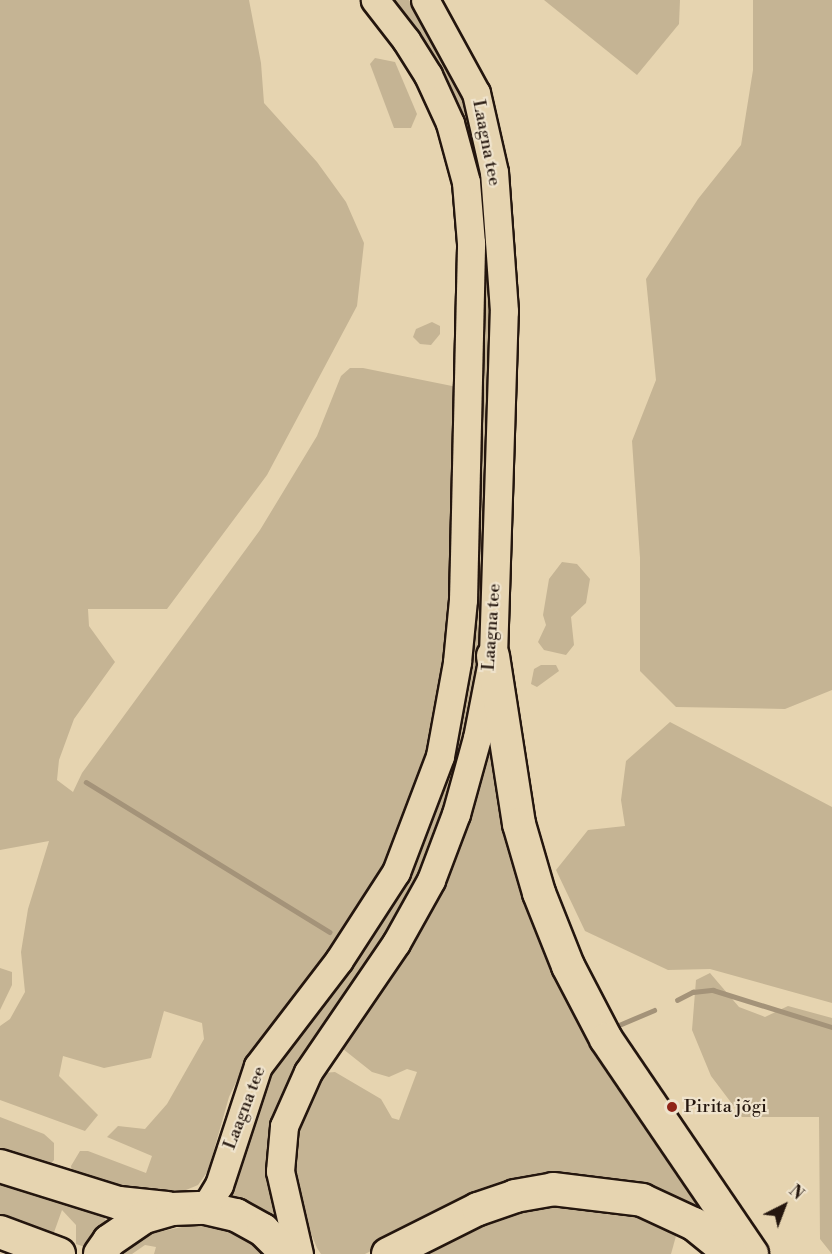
<!DOCTYPE html>
<html>
<head>
<meta charset="utf-8">
<style>
	body { margin:0 }
	#map { position:relative; width:832px; height:1254px; overflow:hidden; background:#e6d4b0; font-family:"Libre Bodoni",serif }
	div>[style] { position:absolute }
	.green>* { inset:0; background:#c5b494 }
	.stream>* { height:4.5px; margin:-2.25px; padding:0 2.25px; transform-origin:2.25px; border-radius:2.25px; background:#a49379 }
	.roads { filter:drop-shadow(2px 0 #24160e) drop-shadow(-2px 0 #24160e) drop-shadow(0 2px #24160e) drop-shadow(0 -2px #24160e) }
	.primary>* { height:27px; margin:-13.5px; padding:0 13.5px; transform-origin:13.5px; border-radius:13.5px; background:#e6d4b0 }
	.highway>* { height:32px; margin:-16px; padding:0 16px; transform-origin:16px; border-radius:16px; background:#e6d4b0 }
	.dots>* { width:16px; height:16px; translate:-50% -50%; box-sizing:border-box; border:3px solid #efe3cc; border-radius:50% }
	span { translate:-50% -50%; white-space:nowrap; text-align:center; line-height:1.15; -webkit-text-stroke:4.5px #efe3cc; paint-order:stroke }
	.street-label { font-size:18px; color:#24160e }
	.poi-label { font-size:18px; color:#24160e }
	.left { translate:0 -50%; text-align:left }
	.north { position:absolute; left:754px; top:1176px; width:60px; height:60px; -webkit-text-stroke:4px #efe3cc; paint-order:stroke; rotate:42deg; font-size:16px; font-weight:700; line-height:24px; text-align:center; color:#24160e }
	.north::after { content:''; display:block; margin:auto; width:21px; height:27px; background:#24160e; clip-path:polygon(50% 0,100% 100%,50% 72%,0 100%) }
</style>
</head>
<body>
<div id="map">
	<div class="green">
		<div style="clip-path:polygon(0 0,249px 0,261px 63px,264px 103px,317px 162px,346px 202px,364px 243px,357px 306px,267px 475px,167px 609px,88px 609px,89px 626px,115px 662px,74px 719px,59px 760px,57px 780px,73px 792px,82px 773px,260px 530px,317px 436px,341px 376px,350px 368px,363px 368px,457px 387px,451px 624px,431px 746px,386px 863px,346px 932px,249px 1055px,229px 1097px,208px 1171px,198px 1185px,174px 1195px,152px 1196px,72px 1173px,71px 1166px,80px 1151px,88px 1151px,146px 1173px,152px 1156px,107px 1137px,118px 1126px,145px 1129px,167px 1104px,204px 1039px,202px 1023px,164px 1011px,151px 1058px,104px 1068px,63px 1056px,59px 1076px,98px 1115px,85px 1131px,0 1100px,0 1026px,10px 1019px,25px 992px,21px 952px,28px 909px,49px 841px,0 850px)"></div>
		<div style="clip-path:polygon(391px 0,409px 0,429px 30px,452px 73px,477px 144px,493px 264px,483px 630px,472px 731px,410px 907px,293px 1080px,288px 1233px,262px 1210px,229px 1194px,255px 1112px,280px 1059px,372px 937px,421px 844px,459px 734px,469px 689px,477px 597px,483px 211px,474px 164px,455px 104px,433px 56px)"></div>
		<div style="clip-path:polygon(544px 0,680px 0,679px 24px,637px 75px)"></div>
		<div style="clip-path:polygon(753px 0,832px 0,832px 690px,785px 709px,676px 707px,640px 671px,640px 558px,632px 441px,656px 380px,646px 279px,698px 199px,741px 145px,753px 70px)"></div>
		<div style="clip-path:polygon(375px 58px,395px 62px,417px 114px,411px 128px,394px 128px,370px 64px)"></div>
		<div style="clip-path:polygon(432px 322px,440px 326px,440px 334px,431px 345px,420px 344px,413px 337px,416px 329px)"></div>
		<div style="clip-path:polygon(562px 562px,577px 564px,590px 579px,586px 603px,571px 617px,574px 645px,566px 655px,544px 650px,538px 642px,546px 625px,543px 615px,549px 579px)"></div>
		<div style="clip-path:polygon(541px 665px,556px 665px,559px 671px,537px 687px,531px 684px,534px 669px)"></div>
		<div style="clip-path:polygon(492px 715px,511px 834px,734px 1242px,599px 1182px,391px 1241px,365px 1254px,321px 1254px,317px 1248px,299px 1204px,291px 1160px,299px 1111px,323px 1073px,335px 1072px,381px 1099px,392px 1118px,399px 1120px,417px 1072px,407px 1069px,389px 1077px,372px 1072px,343px 1049px,343px 1039px)"></div>
		<div style="clip-path:polygon(670px 722px,832px 807px,832px 1003px,710px 969px,668px 970px,585px 931px,556px 870px,588px 830px,625px 826px,621px 800px,626px 761px)"></div>
		<div style="clip-path:polygon(0 968px,12px 972px,12px 985px,0 1010px)"></div>
		<div style="clip-path:polygon(710px 973px,739px 1007px,765px 1017px,788px 1006px,832px 1018px,832px 1254px,820px 1239px,819px 1117px,742px 1117px,711px 1076px,692px 1030px,696px 980px)"></div>
		<div style="clip-path:polygon(0 1117px,44px 1134px,54px 1143px,54px 1160px,48px 1167px,0 1154px)"></div>
		<div style="clip-path:polygon(0 1175px,101px 1207px,107px 1225px,85px 1247px,76px 1244px,76px 1225px,62px 1210px,52px 1238px,0 1219px)"></div>
		<div style="clip-path:polygon(539px 1204px,618px 1206px,668px 1224px,676px 1236px,671px 1254px,411px 1254px,475px 1222px)"></div>
		<div style="clip-path:polygon(215px 1213px,279px 1254px,154px 1254px,156px 1247px,145px 1245px,132px 1254px,119px 1254px,154px 1233px,191px 1225px)"></div>
	</div>
	<div class="stream">
		<div style="left:86px;top:782px;width:286px;rotate:31.6deg"></div>
		<div style="left:677px;top:1000px;width:18px;rotate:-27deg"></div>
		<div style="left:693px;top:992px;width:20px;rotate:-6deg"></div>
		<div style="left:713px;top:990px;width:125px;rotate:17.3deg"></div>
		<div style="left:619px;top:1025px;width:38px;rotate:-23deg"></div>
	</div>
	<div class="roads">
		<div class="primary">
			<div style="left:205px;top:1208px;width:27px;rotate:-59deg"></div>
			<div style="left:219px;top:1185px;width:125px;rotate:-71.9deg"></div>
			<div style="left:258px;top:1066px;width:133px;rotate:-52.6deg"></div>
			<div style="left:339px;top:960px;width:105px;rotate:-57.1deg"></div>
			<div style="left:396px;top:872px;width:124px;rotate:-69.2deg"></div>
			<div style="left:440px;top:756px;width:96px;rotate:-79.7deg"></div>
			<div style="left:457px;top:662px;width:62px;rotate:-84.5deg"></div>
			<div style="left:463px;top:600px;width:357px;rotate:-88.7deg"></div>
			<div style="left:471px;top:243px;width:61px;rotate:-94.7deg"></div>
			<div style="left:466px;top:182px;width:61px;rotate:-105.2deg"></div>
			<div style="left:450px;top:123px;width:53px;rotate:-114.6deg"></div>
			<div style="left:428px;top:75px;width:41px;rotate:-122.2deg"></div>
			<div style="left:406px;top:40px;width:51px;rotate:-127.8deg"></div>
			<div style="left:299px;top:1254px;width:85px;rotate:-102.9deg"></div>
			<div style="left:280px;top:1171px;width:45px;rotate:-84.9deg"></div>
			<div style="left:284px;top:1126px;width:59px;rotate:-66deg"></div>
			<div style="left:308px;top:1072px;width:156px;rotate:-55.7deg"></div>
			<div style="left:396px;top:943px;width:72px;rotate:-60.9deg"></div>
			<div style="left:431px;top:880px;width:71px;rotate:-69.3deg"></div>
			<div style="left:456px;top:814px;width:79px;rotate:-74.6deg"></div>
			<div style="left:477px;top:738px;width:84px;rotate:-79deg"></div>
			<div style="left:493px;top:656px;width:345px;rotate:-88.2deg"></div>
			<div style="left:504px;top:311px;width:139px;rotate:-94.1deg"></div>
			<div style="left:494px;top:172px;width:81px;rotate:-102.8deg"></div>
			<div style="left:476px;top:93px;width:106px;rotate:-118.7deg"></div>
		</div>
		<div class="highway">
			<div style="left:493px;top:656px;width:170px;rotate:81.2deg"></div>
			<div style="left:519px;top:824px;width:72px;rotate:73.8deg"></div>
			<div style="left:539px;top:893px;width:79px;rotate:68.3deg"></div>
			<div style="left:568px;top:966px;width:82px;rotate:62.5deg"></div>
			<div style="left:606px;top:1039px;width:260px;rotate:55.8deg"></div>
			<div style="left:0;top:1166px;width:125px;rotate:17.3deg"></div>
			<div style="left:119px;top:1203px;width:48px;rotate:5.9deg"></div>
			<div style="left:0;top:1232px;width:63px;rotate:20.4deg"></div>
			<div style="left:100px;top:1254px;width:16px;rotate:-55deg"></div>
			<div style="left:109px;top:1241px;width:42px;rotate:-34.4deg"></div>
			<div style="left:144px;top:1217px;width:29px;rotate:-16deg"></div>
			<div style="left:172px;top:1209px;width:33px;rotate:-2deg"></div>
			<div style="left:205px;top:1208px;width:32px;rotate:13deg"></div>
			<div style="left:236px;top:1215px;width:31px;rotate:29deg"></div>
			<div style="left:263px;top:1230px;width:34px;rotate:45deg"></div>
			<div style="left:388px;top:1254px;width:101px;rotate:-26.6deg"></div>
			<div style="left:478px;top:1209px;width:39px;rotate:-19deg"></div>
			<div style="left:515px;top:1196px;width:39px;rotate:-10deg"></div>
			<div style="left:553px;top:1189px;width:90px;rotate:7deg"></div>
			<div style="left:642px;top:1200px;width:57px;rotate:24.8deg"></div>
			<div style="left:694px;top:1224px;width:48px;rotate:39deg"></div>
		</div>
	</div>
	<div class="dots">
		<div style="left:672px;top:1107px;background:#8f2418"></div>
	</div>
	<div class="street-label">
		<span style="left:486px;top:143px;rotate:79deg">Laagna tee</span>
		<span style="left:492px;top:627px;rotate:-86deg">Laagna tee</span>
		<span style="left:245px;top:1108px;rotate:-69deg">Laagna tee</span>
	</div>
	<div class="poi-label">
		<span class="left" style="left:684px;top:1107px">Pirita jõgi</span>
	</div>
	<div class="north">N</div>
</div>
</body>
</html>
